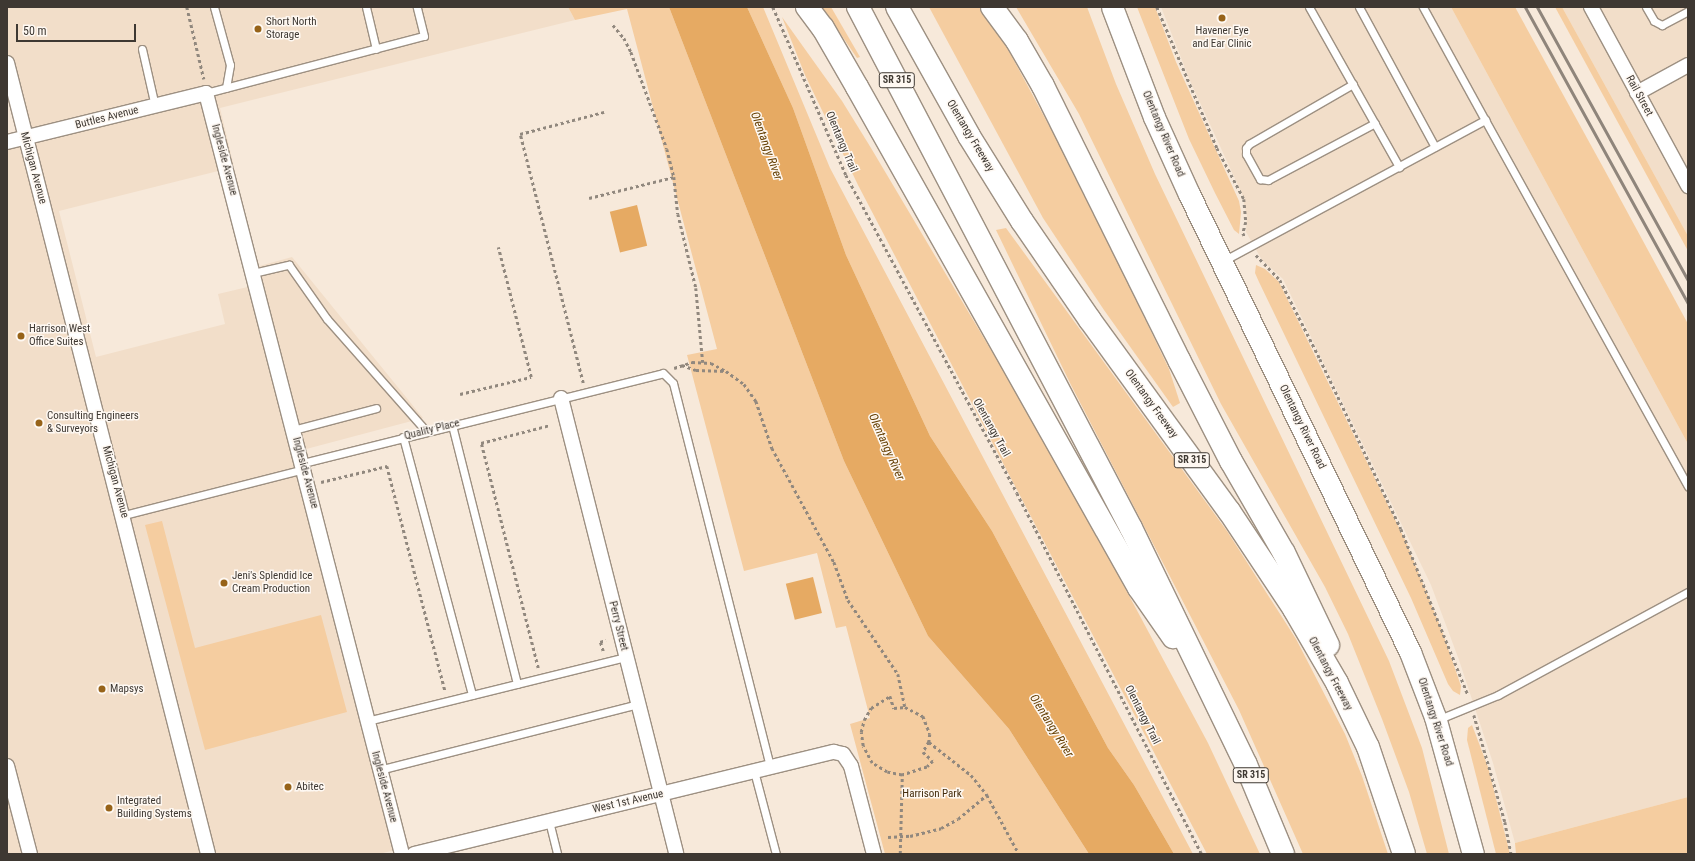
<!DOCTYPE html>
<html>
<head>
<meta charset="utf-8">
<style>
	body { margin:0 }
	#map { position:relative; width:1695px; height:861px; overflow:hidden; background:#f7e9da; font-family:"Roboto Condensed",sans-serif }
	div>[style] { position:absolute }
	.built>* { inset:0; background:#f2dec9 }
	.green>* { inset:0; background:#f5cda0 }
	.water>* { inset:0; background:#e6aa63; transform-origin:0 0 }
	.path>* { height:2.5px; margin-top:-1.25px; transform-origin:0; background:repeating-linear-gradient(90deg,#91887e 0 3px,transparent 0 6px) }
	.roads { filter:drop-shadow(1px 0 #9d9082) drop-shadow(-1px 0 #9d9082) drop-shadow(0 1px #9d9082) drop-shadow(0 -1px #9d9082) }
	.service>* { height:7px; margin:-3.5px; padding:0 3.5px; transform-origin:3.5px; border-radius:3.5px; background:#fff }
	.minor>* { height:14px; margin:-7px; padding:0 7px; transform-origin:7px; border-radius:7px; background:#fff }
	.secondary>* { height:21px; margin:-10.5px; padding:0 10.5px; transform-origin:10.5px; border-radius:10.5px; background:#fff }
	.motorway>* { height:22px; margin:-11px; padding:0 11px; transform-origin:11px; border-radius:11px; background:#fff }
	.rail>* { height:3px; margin:-1.5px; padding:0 1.5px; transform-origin:1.5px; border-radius:1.5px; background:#8f857b }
	.dots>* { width:11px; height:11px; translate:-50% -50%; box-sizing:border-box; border:2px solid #fef8f2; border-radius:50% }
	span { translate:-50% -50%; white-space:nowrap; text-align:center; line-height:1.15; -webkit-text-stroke:3px #fef8f2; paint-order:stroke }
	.shield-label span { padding:1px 3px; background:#fef8f2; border:1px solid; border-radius:3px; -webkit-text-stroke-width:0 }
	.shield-label { font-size:10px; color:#3e3832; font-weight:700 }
	.poi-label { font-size:11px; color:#3e3832 }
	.left { translate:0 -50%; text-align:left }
	.street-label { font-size:11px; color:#3e3832 }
	.park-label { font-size:11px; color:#452d0d }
	.water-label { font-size:12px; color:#664004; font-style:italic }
	.frame { position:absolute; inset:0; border:8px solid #3e3832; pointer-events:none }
	.scale { position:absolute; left:16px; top:24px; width:120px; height:18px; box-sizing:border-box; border:2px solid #3e3832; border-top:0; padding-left:5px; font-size:12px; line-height:14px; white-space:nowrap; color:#3e3832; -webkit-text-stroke:3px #fef8f2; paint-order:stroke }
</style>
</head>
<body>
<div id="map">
	<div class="built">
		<div style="clip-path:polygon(7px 7px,568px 7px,575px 20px,220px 108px,234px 167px,59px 211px,96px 357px,225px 324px,218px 294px,256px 285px,252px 268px,292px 257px,423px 418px,295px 452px,395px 850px,379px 854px,7px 854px,7px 144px,26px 139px,7px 64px)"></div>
		<div style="clip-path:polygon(1161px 7px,1451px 7px,1688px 444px,1688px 797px,1515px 843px,1493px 763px,1459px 660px,1431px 585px,1283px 279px,1262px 260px,1246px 232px,1247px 216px,1242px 194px,1191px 83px)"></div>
		<div style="clip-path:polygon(1562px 7px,1688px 7px,1688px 236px)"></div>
	</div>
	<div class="green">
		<div style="clip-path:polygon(568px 7px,669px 7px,844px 461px,928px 636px,1009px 729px,1089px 854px,885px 854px,850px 724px,870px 718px,846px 626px,836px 628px,817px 553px,744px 571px,687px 355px,717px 349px,627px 9px,575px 20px)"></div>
		<div style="clip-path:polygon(747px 7px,763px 7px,830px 168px,1193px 854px,1174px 854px,1134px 785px,1108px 748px,992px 531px,930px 436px,846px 255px,793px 108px)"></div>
		<div style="clip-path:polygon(822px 7px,831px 7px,860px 57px,857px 58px)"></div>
		<div style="clip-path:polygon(929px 7px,981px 7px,1003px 40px,1081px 185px,1169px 369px,1180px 403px,1173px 407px,1104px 310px,1043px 218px)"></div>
		<div style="clip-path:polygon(1016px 7px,1087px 7px,1116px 84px,1155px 174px,1389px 661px,1422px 748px,1449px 854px,1427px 854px,1409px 792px,1382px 719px,1348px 634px,1325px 587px,1221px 404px,1079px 114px)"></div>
		<div style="clip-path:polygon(1137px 7px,1155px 7px,1176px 62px,1239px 201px,1241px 212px,1239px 234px,1234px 230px,1215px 193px,1189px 139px)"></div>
		<div style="clip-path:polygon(1451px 7px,1515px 7px,1604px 169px,1688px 324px,1688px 444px)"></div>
		<div style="clip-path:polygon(1555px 7px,1562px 7px,1688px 236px,1688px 251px)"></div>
		<div style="clip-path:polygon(782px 17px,842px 101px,871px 148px,1058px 463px,1208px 743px,1260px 854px,1207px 854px,858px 185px,805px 75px)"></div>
		<div style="clip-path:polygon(1006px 228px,1227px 531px,1296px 639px,1345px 734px,1362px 776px,1388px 854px,1303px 854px,1239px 710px,1071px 385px,996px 230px)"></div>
		<div style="clip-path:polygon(1256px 265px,1265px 269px,1279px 282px,1406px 542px,1442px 631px,1461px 686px,1460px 695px,1453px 691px,1448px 684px,1411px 598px,1259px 282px,1255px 273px)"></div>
		<div style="clip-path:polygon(162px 521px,195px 648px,321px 615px,347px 712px,205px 750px,145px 525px)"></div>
		<div style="clip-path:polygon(1472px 725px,1488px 767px,1510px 854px,1496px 854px,1467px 740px,1468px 728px)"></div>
		<div style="clip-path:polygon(1688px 797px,1688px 854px,1516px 854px,1515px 843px)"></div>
	</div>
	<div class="water">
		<div style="clip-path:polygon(669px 7px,747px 7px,793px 108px,846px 255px,930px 436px,992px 531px,1108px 748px,1134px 785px,1174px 854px,1089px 854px,1009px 729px,928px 636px,844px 461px)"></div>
		<div style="left:637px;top:205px;width:42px;height:28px;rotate:76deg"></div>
		<div style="left:813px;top:577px;width:37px;height:28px;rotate:76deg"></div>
	</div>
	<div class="path">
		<div style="left:187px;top:7px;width:74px;rotate:76.7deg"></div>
		<div style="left:773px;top:7px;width:183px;rotate:66.5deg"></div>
		<div style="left:846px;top:175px;width:361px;rotate:61.7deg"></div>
		<div style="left:1017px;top:493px;width:406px;rotate:62.9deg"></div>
		<div style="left:1157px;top:7px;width:153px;rotate:66.9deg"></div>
		<div style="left:1217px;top:148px;width:58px;rotate:62.1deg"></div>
		<div style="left:1244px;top:199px;width:23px;rotate:85deg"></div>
		<div style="left:1246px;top:222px;width:11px;rotate:105deg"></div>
		<div style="left:1243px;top:233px;width:4px;rotate:63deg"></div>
		<div style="left:613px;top:25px;width:17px;rotate:50deg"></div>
		<div style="left:624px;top:38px;width:16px;rotate:63deg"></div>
		<div style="left:631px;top:52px;width:103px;rotate:69.6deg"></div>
		<div style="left:667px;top:149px;width:29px;rotate:76deg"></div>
		<div style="left:674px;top:177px;width:37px;rotate:84deg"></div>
		<div style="left:678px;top:214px;width:76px;rotate:76.3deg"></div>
		<div style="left:696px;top:288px;width:75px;rotate:84.7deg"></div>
		<div style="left:589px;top:198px;width:88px;rotate:-13.9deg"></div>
		<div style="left:1256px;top:255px;width:35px;rotate:46deg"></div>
		<div style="left:1280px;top:280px;width:89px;rotate:63.1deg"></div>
		<div style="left:1320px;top:359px;width:188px;rotate:64.5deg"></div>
		<div style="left:1401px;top:529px;width:179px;rotate:68deg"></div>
		<div style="left:682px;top:365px;width:15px;rotate:20deg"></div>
		<div style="left:696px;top:370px;width:30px;rotate:2deg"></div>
		<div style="left:674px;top:368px;width:19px;rotate:-18deg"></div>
		<div style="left:692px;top:362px;width:19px;rotate:3deg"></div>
		<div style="left:711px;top:363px;width:17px;rotate:28deg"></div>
		<div style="left:726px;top:371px;width:22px;rotate:36deg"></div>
		<div style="left:744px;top:384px;width:21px;rotate:55deg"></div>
		<div style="left:756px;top:401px;width:50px;rotate:71.2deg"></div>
		<div style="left:772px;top:448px;width:130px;rotate:61.5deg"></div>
		<div style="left:834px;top:562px;width:40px;rotate:69.8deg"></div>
		<div style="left:848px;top:600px;width:89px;rotate:56deg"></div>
		<div style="left:898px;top:674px;width:34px;rotate:78deg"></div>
		<div style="left:583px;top:383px;width:257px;rotate:-104.2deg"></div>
		<div style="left:520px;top:134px;width:87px;rotate:-14.7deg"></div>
		<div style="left:460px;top:394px;width:73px;rotate:-13.5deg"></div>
		<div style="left:531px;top:377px;width:134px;rotate:-104.2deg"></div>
		<div style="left:321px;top:482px;width:68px;rotate:-13.6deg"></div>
		<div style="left:387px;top:466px;width:232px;rotate:75.5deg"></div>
		<div style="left:603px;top:651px;width:9px;rotate:-108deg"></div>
		<div style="left:600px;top:642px;width:6px;rotate:-18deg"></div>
		<div style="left:538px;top:668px;width:232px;rotate:-104.2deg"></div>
		<div style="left:481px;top:443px;width:71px;rotate:-14.6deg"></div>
		<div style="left:1474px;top:715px;width:111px;rotate:73.8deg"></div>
		<div style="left:1505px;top:822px;width:33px;rotate:79deg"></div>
		<div style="left:929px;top:742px;width:12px;rotate:121deg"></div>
		<div style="left:923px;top:752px;width:13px;rotate:42deg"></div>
		<div style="left:933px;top:761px;width:8px;rotate:135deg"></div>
		<div style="left:927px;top:767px;width:26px;rotate:162deg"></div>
		<div style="left:902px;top:775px;width:15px;rotate:-169deg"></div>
		<div style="left:887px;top:772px;width:17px;rotate:-149deg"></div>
		<div style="left:872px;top:763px;width:19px;rotate:-118deg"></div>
		<div style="left:863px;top:746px;width:14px;rotate:-98deg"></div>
		<div style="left:861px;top:732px;width:12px;rotate:-76deg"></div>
		<div style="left:864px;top:720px;width:14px;rotate:-60deg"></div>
		<div style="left:871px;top:708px;width:22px;rotate:-32deg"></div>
		<div style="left:890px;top:696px;width:13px;rotate:72deg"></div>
		<div style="left:894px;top:708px;width:11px;rotate:-5deg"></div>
		<div style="left:905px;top:707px;width:20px;rotate:27deg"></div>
		<div style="left:923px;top:716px;width:19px;rotate:69deg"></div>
		<div style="left:930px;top:734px;width:8px;rotate:97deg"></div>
		<div style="left:929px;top:742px;width:53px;rotate:38.2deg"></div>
		<div style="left:971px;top:775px;width:26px;rotate:51deg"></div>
		<div style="left:987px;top:795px;width:67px;rotate:61.5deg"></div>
		<div style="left:888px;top:837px;width:22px;rotate:-3deg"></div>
		<div style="left:910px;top:836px;width:32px;rotate:-14deg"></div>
		<div style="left:941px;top:828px;width:19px;rotate:-28deg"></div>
		<div style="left:958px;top:819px;width:38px;rotate:-40deg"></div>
		<div style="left:900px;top:854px;width:79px;rotate:-88.5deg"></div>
	</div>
	<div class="roads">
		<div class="service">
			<div style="left:214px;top:7px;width:60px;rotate:74.6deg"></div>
			<div style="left:230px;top:65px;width:23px;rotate:100deg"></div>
			<div style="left:366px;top:7px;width:43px;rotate:76.6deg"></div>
			<div style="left:1309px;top:7px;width:184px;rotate:60.6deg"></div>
			<div style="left:1359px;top:7px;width:159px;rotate:61.5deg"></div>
			<div style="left:1646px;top:7px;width:16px;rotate:60deg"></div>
			<div style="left:1654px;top:21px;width:9px;rotate:27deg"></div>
			<div style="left:1662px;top:25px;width:30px;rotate:-28deg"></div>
			<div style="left:142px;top:49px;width:58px;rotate:77.2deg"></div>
			<div style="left:1353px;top:84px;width:120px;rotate:150deg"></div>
			<div style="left:1249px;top:144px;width:5px;rotate:127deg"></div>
			<div style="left:1246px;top:148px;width:6px;rotate:90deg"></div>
			<div style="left:1246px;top:154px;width:29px;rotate:61deg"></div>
			<div style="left:1260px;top:179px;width:8px;rotate:7deg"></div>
			<div style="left:1268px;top:180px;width:121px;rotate:-28deg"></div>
			<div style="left:206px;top:93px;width:225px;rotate:-14.7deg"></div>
			<div style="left:424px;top:36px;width:30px;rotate:-104deg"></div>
			<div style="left:1485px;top:120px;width:419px;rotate:61deg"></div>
			<div style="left:1223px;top:261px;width:298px;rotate:-28.3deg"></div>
			<div style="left:1485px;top:120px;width:129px;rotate:-118.8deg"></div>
			<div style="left:253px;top:273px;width:37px;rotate:-13deg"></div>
			<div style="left:289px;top:265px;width:66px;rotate:54.9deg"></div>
			<div style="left:327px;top:319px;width:149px;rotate:48.5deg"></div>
			<div style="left:452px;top:425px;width:267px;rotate:75.9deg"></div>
			<div style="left:293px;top:430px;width:86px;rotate:-14.8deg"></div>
			<div style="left:403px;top:437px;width:267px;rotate:75deg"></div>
			<div style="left:303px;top:463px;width:371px;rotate:-14deg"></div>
			<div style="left:663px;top:373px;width:14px;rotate:45deg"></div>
			<div style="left:673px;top:383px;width:396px;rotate:75.8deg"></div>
			<div style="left:124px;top:515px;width:186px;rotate:-14.3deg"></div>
			<div style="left:1437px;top:720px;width:66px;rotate:-22.3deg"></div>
			<div style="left:1498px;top:695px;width:216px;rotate:-28.5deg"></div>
			<div style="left:367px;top:721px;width:266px;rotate:-13.9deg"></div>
			<div style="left:379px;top:770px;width:267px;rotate:-14.3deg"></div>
			<div style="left:754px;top:771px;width:86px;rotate:75.2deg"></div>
			<div style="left:549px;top:821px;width:34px;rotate:76deg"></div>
		</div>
		<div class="minor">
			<div style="left:1591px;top:7px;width:204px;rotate:61.5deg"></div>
			<div style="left:7px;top:63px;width:816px;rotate:75.74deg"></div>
			<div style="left:1637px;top:93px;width:58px;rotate:-28.8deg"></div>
			<div style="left:7px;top:142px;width:205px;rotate:-13.8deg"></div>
			<div style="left:206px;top:93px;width:786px;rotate:75.56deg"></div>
			<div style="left:561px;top:398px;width:470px;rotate:75.8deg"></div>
			<div style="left:7px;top:766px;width:91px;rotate:75.4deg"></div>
			<div style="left:414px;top:854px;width:432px;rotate:-13.7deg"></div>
			<div style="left:834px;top:752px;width:9px;rotate:13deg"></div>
			<div style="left:843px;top:754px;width:14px;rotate:56deg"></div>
			<div style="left:851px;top:766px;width:91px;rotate:75.4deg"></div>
		</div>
		<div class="secondary">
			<div style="left:1112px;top:7px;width:118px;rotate:69.1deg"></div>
			<div style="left:1154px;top:117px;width:85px;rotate:65.6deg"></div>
			<div style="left:1189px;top:194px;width:509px;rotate:64.24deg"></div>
			<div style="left:1410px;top:652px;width:70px;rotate:69deg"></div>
			<div style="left:1435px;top:717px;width:142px;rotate:74.5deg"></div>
		</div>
		<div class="motorway">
			<div style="left:807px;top:7px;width:26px;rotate:53deg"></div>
			<div style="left:823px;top:28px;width:68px;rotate:60deg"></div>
			<div style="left:857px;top:87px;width:575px;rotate:60.63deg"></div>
			<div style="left:1139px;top:588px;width:60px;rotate:55.2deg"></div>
			<div style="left:858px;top:7px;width:588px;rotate:62.35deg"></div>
			<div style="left:1131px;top:528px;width:263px;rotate:64.1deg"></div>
			<div style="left:1246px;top:765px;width:96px;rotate:67.4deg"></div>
			<div style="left:897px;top:7px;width:148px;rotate:60.8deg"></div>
			<div style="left:969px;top:136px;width:100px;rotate:58.1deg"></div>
			<div style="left:1022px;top:221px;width:120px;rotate:55.5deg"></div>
			<div style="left:1090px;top:320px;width:236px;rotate:54deg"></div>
			<div style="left:1229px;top:511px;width:118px;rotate:56.4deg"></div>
			<div style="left:1294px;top:609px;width:86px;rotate:59.8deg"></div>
			<div style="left:1337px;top:683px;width:71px;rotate:64.2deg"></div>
			<div style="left:1368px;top:747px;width:113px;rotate:71.4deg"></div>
			<div style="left:992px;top:7px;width:42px;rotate:53.7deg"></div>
			<div style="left:1017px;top:41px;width:52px;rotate:60deg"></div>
			<div style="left:1043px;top:86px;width:306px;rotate:63.6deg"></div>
			<div style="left:1179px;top:360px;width:114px;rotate:62.8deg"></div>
			<div style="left:1231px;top:461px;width:106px;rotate:60.1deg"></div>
			<div style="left:1284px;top:553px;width:102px;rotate:64.4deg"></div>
		</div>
	</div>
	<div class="rail">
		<div style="left:1525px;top:7px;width:338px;rotate:61.2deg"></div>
		<div style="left:1537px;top:7px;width:313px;rotate:61.1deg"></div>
	</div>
	<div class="dots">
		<div style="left:1222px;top:18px;background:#976319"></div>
		<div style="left:258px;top:29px;background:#976319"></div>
		<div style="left:21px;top:336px;background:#976319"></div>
		<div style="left:39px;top:423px;background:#976319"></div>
		<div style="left:224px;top:583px;background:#976319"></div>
		<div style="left:102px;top:689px;background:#976319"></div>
		<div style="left:288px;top:787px;background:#976319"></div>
		<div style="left:109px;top:808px;background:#976319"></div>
	</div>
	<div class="shield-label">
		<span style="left:897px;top:80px">SR 315</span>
		<span style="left:1192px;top:460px">SR 315</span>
		<span style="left:1251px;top:775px">SR 315</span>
	</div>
	<div class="poi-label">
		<span class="left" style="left:266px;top:29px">Short North<br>Storage</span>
		<span style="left:1222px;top:38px">Havener Eye<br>and Ear Clinic</span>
		<span class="left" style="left:29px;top:336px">Harrison West<br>Office Suites</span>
		<span class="left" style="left:47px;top:423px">Consulting Engineers<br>&amp; Surveyors</span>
		<span class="left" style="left:232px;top:583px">Jeni's Splendid Ice<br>Cream Production</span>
		<span class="left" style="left:110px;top:689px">Mapsys</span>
		<span class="left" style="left:296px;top:787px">Abitec</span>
		<span class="left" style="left:117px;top:808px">Integrated<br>Building Systems</span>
	</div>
	<div class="street-label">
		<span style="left:1639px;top:96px;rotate:61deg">Rail Street</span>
		<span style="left:107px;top:118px;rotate:-14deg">Buttles Avenue</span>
		<span style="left:1163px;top:134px;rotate:67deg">Olentangy River Road</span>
		<span style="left:970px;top:136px;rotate:59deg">Olentangy Freeway</span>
		<span style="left:841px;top:142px;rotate:67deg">Olentangy Trail</span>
		<span style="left:224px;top:160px;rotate:75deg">Ingleside Avenue</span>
		<span style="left:33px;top:168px;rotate:75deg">Michigan Avenue</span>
		<span style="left:1151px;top:404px;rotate:54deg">Olentangy Freeway</span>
		<span style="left:1302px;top:427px;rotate:64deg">Olentangy River Road</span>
		<span style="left:991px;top:428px;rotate:61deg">Olentangy Trail</span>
		<span style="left:432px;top:430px;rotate:-14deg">Quality Place</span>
		<span style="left:305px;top:473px;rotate:75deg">Ingleside Avenue</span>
		<span style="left:115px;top:482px;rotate:75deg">Michigan Avenue</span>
		<span style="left:618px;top:626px;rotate:76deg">Perry Street</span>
		<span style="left:1330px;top:674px;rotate:62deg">Olentangy Freeway</span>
		<span style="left:1142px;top:715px;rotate:63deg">Olentangy Trail</span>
		<span style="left:1435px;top:722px;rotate:72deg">Olentangy River Road</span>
		<span style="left:384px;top:787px;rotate:75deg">Ingleside Avenue</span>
		<span style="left:628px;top:802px;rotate:-13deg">West 1st Avenue</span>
	</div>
	<div class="park-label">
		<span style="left:932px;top:794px">Harrison Park</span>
	</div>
	<div class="water-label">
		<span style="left:766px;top:146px;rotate:70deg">Olentangy River</span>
		<span style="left:886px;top:447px;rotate:66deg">Olentangy River</span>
		<span style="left:1051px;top:726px;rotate:58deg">Olentangy River</span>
	</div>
	<div class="frame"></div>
	<div class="scale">50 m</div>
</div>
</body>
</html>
